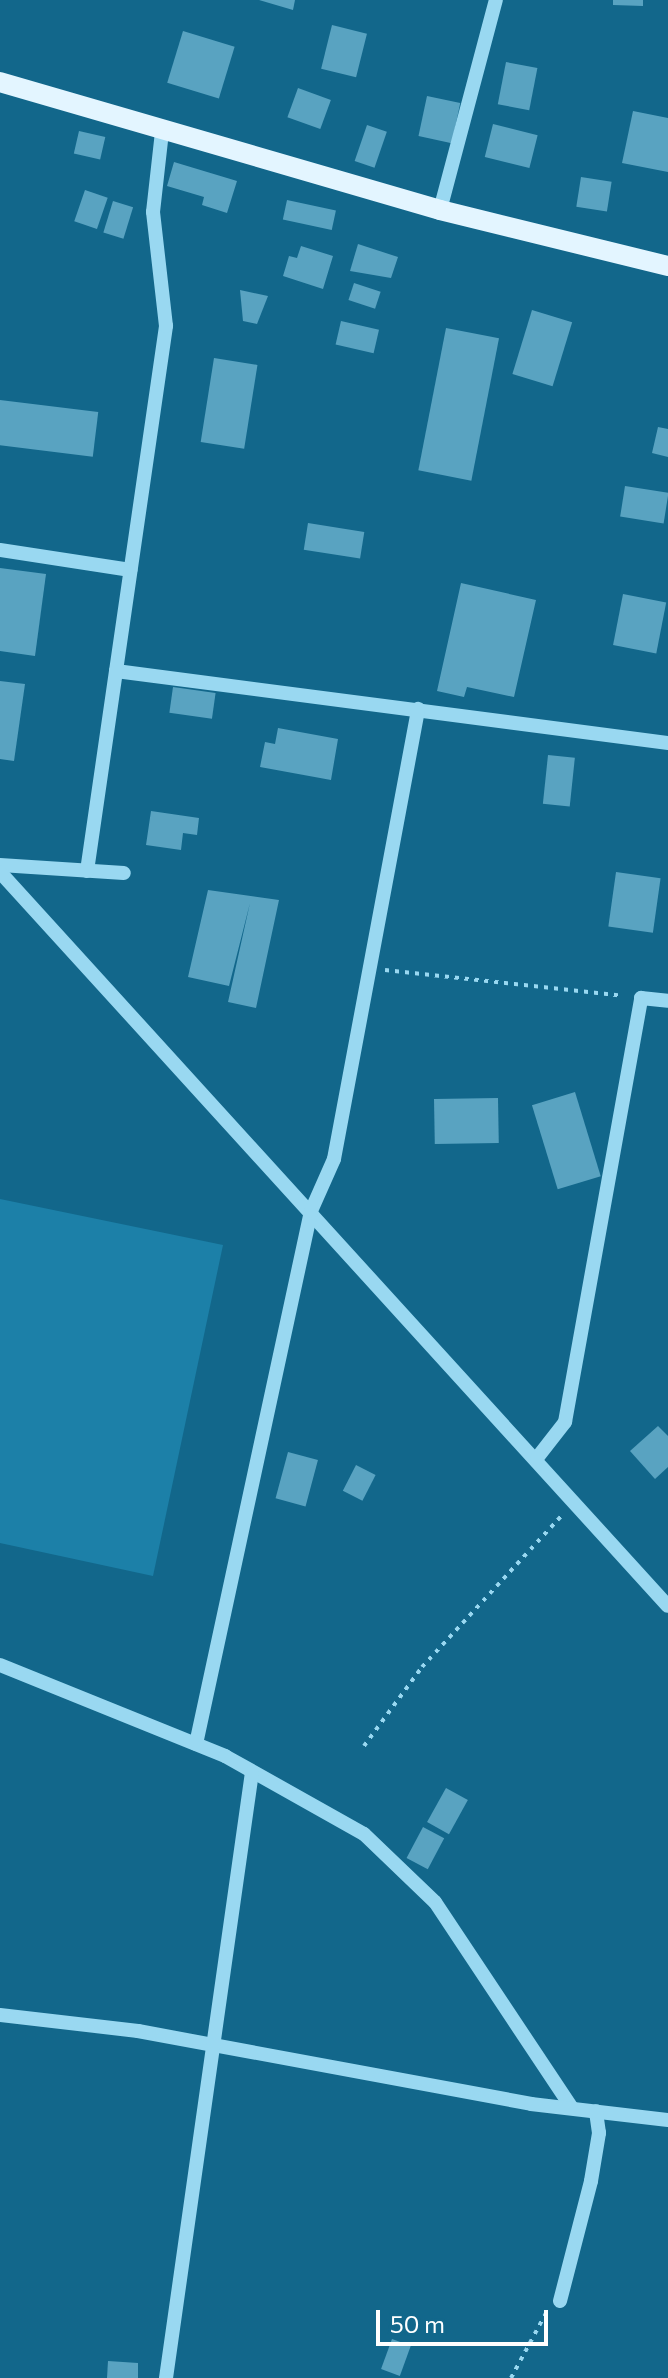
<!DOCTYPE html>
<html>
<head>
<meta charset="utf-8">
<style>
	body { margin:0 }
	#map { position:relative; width:668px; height:2378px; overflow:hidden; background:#12678b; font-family:Commissioner,sans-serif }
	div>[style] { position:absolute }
	.green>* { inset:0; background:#1c80a8 }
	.building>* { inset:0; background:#59a3c1; transform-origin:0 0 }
	.path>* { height:4px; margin-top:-2px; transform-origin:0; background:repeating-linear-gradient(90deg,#99d8f1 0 4px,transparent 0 10px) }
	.minor>* { height:14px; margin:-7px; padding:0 7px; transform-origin:7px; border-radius:7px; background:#99d8f1 }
	.major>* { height:20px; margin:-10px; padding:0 10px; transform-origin:10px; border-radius:10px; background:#e3f5ff }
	span { translate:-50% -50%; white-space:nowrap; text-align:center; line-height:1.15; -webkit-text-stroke:8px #12678b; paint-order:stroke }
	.scale { position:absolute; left:376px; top:2310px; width:172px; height:36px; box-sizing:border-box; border:4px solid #fff; border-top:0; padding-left:10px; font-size:24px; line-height:28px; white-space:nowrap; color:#fff; -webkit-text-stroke:6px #12678b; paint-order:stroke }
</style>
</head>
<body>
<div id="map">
	<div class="green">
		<div style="clip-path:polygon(0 1199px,223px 1245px,153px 1576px,0 1543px)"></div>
	</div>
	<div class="building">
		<div style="clip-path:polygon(259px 0,295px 0,293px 10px)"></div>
		<div style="clip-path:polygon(613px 0,643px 0,643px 6px,613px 5px)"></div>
		<div style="left:332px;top:25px;width:36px;height:45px;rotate:14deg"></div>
		<div style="left:183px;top:31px;width:54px;height:54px;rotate:17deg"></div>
		<div style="left:506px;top:62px;width:32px;height:43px;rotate:11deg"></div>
		<div style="left:298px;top:88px;width:35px;height:31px;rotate:20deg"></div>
		<div style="left:427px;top:96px;width:34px;height:41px;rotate:12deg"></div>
		<div style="clip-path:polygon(633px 111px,668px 118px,668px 172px,622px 163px)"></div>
		<div style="left:493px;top:124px;width:46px;height:34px;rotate:14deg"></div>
		<div style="left:367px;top:125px;width:21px;height:38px;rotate:19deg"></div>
		<div style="left:79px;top:131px;width:27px;height:23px;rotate:13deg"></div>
		<div style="clip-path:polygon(174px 162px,237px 181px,227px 213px,202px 205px,204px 197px,167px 186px)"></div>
		<div style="left:581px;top:177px;width:31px;height:30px;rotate:9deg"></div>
		<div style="left:85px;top:190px;width:24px;height:33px;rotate:19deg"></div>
		<div style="left:287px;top:200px;width:50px;height:20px;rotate:12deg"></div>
		<div style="left:113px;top:201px;width:21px;height:33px;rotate:17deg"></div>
		<div style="clip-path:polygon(358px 244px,398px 257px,391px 278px,350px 271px)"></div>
		<div style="clip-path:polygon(301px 246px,333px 256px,323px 289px,283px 276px,289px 256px,297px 258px)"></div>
		<div style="left:354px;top:283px;width:28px;height:18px;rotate:18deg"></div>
		<div style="clip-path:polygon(240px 290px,268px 296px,257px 324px,243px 321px)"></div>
		<div style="left:532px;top:310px;width:42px;height:67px;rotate:17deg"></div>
		<div style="left:341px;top:321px;width:39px;height:24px;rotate:13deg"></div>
		<div style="left:446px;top:328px;width:54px;height:145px;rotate:11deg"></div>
		<div style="left:214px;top:358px;width:44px;height:85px;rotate:9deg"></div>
		<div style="left:0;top:400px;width:99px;height:45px;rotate:7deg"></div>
		<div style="clip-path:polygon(658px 427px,668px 429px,668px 457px,652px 453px)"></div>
		<div style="left:625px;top:486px;width:44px;height:31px;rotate:9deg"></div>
		<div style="left:308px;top:523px;width:57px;height:27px;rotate:9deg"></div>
		<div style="clip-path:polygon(0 568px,46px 574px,35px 656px,0 651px)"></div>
		<div style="clip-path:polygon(461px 583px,536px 600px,514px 697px,467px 687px,464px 697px,437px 691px)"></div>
		<div style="left:623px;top:594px;width:44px;height:52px;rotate:11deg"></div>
		<div style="clip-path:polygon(0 681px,25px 684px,14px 761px,0 759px)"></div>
		<div style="left:173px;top:687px;width:43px;height:26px;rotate:8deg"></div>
		<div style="clip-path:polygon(278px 728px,338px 739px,331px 780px,260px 767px,265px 742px,275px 744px)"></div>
		<div style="left:548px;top:755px;width:27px;height:49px;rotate:6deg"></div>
		<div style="clip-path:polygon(151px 811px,199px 818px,197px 835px,183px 833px,181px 850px,146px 845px)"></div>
		<div style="left:616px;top:872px;width:45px;height:55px;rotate:8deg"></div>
		<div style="clip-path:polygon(208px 890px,279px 900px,256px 1008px,228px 1002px,250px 903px,229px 986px,188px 977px)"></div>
		<div style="left:575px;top:1092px;width:88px;height:45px;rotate:73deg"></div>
		<div style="left:498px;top:1098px;width:45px;height:64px;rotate:89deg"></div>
		<div style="clip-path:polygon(658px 1426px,668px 1436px,668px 1467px,655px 1479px,630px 1451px)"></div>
		<div style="left:288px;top:1452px;width:31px;height:48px;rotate:15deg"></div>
		<div style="left:356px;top:1465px;width:22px;height:29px;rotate:27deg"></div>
		<div style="left:446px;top:1788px;width:25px;height:39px;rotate:29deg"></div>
		<div style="left:423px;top:1827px;width:24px;height:35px;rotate:28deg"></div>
		<div style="left:392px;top:2339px;width:20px;height:32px;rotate:20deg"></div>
		<div style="clip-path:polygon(108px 2361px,138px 2363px,138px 2378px,107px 2378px)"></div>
	</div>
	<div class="path">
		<div style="left:385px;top:970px;width:239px;rotate:6.2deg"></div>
		<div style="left:364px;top:1746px;width:98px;rotate:-53.7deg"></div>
		<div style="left:422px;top:1667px;width:208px;rotate:-47.3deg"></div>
		<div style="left:511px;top:2378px;width:74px;rotate:-61.7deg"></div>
	</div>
	<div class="minor">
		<div style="left:440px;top:210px;width:217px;rotate:-75.1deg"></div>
		<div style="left:0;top:550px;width:132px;rotate:8.7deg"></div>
		<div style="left:116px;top:671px;width:557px;rotate:7.43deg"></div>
		<div style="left:0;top:865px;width:124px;rotate:3.7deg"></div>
		<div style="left:87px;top:871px;width:551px;rotate:-81.75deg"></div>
		<div style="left:166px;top:326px;width:115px;rotate:-96.5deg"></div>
		<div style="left:153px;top:212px;width:81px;rotate:-83.6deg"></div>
		<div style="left:0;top:872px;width:992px;rotate:47.7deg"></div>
		<div style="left:537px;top:1458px;width:46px;rotate:-52.1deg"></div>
		<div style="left:565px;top:1422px;width:431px;rotate:-79.8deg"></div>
		<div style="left:641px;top:998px;width:27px;rotate:6deg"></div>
		<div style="left:0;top:1665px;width:243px;rotate:22deg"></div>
		<div style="left:225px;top:1756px;width:159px;rotate:29.3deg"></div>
		<div style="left:364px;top:1834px;width:98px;rotate:43.8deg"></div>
		<div style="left:435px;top:1902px;width:247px;rotate:56.4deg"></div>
		<div style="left:196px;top:1744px;width:545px;rotate:-77.82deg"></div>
		<div style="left:311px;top:1211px;width:57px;rotate:-66.1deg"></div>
		<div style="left:334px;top:1159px;width:458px;rotate:-79.4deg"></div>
		<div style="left:0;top:2015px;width:139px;rotate:6.6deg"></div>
		<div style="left:138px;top:2031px;width:400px;rotate:10.5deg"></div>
		<div style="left:531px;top:2104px;width:138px;rotate:6.7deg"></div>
		<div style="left:560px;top:2301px;width:124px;rotate:-75.5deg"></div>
		<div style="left:591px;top:2181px;width:49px;rotate:-80.5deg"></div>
		<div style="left:599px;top:2133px;width:22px;rotate:-98deg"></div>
		<div style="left:166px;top:2378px;width:612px;rotate:-81.92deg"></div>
	</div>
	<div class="major">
		<div style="left:0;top:82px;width:458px;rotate:16.2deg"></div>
		<div style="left:440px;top:210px;width:235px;rotate:13.8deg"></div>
	</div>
	<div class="scale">50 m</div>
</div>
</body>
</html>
